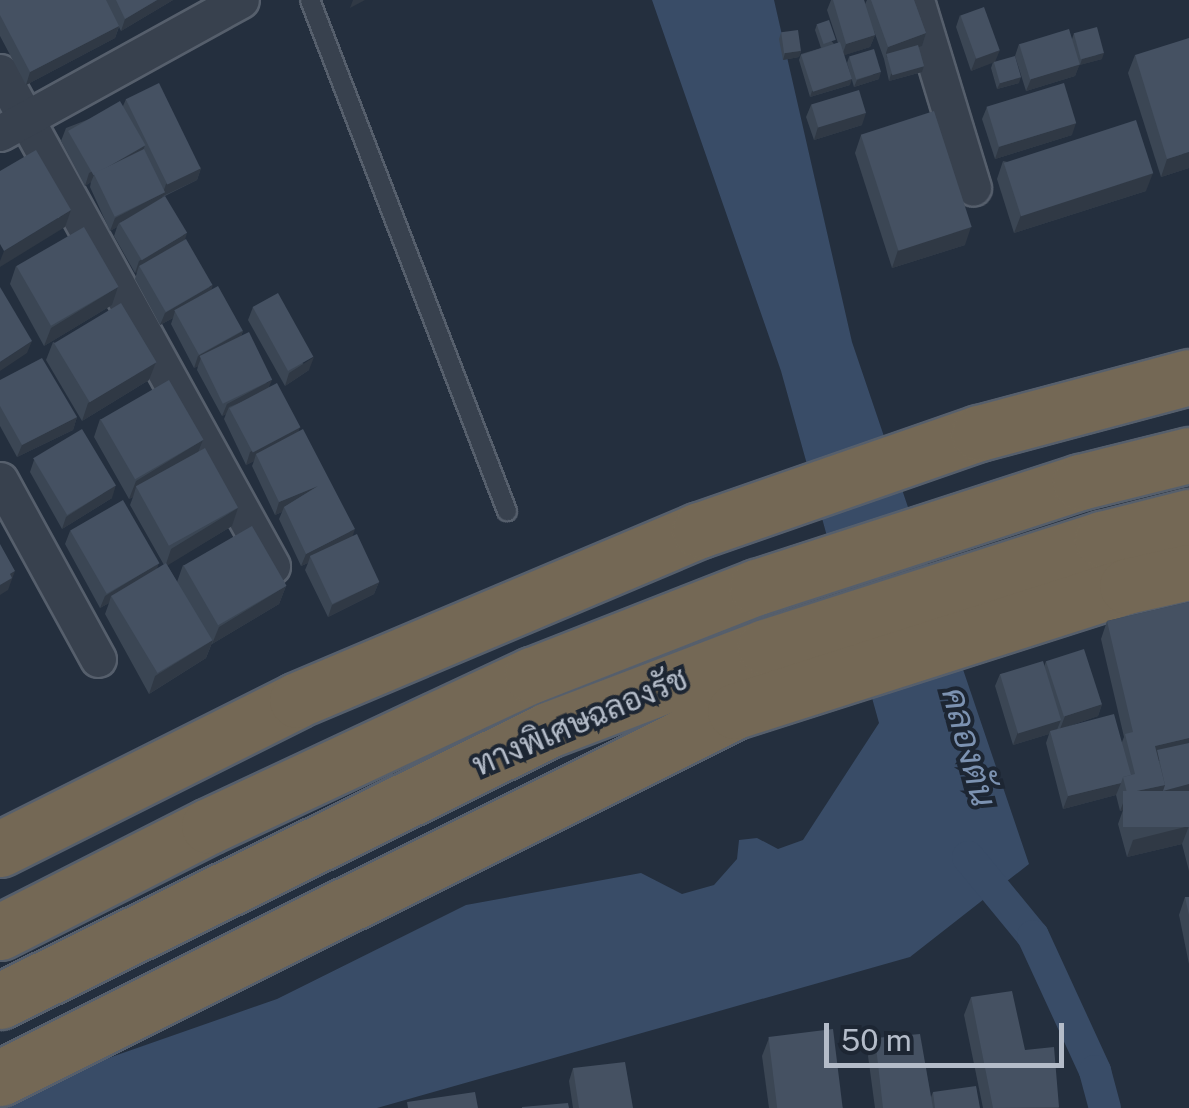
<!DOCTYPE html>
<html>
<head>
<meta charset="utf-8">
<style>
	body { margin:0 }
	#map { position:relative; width:1189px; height:1108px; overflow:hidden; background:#242f3e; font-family:"Public Sans",Sarabun,sans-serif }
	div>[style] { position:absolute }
	.water>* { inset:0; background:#394c67 }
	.canal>* { height:32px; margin:-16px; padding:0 16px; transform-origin:16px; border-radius:16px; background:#394c67 }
	.roads { filter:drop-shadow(2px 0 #565f6c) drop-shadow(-2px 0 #565f6c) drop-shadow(0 2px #565f6c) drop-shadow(0 -2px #565f6c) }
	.service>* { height:18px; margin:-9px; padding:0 9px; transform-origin:9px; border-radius:9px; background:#38414e }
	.minor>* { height:35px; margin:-17.5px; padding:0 17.5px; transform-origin:17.5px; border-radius:17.5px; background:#38414e }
	.motorway>* { height:55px; margin:-27.5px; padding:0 27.5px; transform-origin:27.5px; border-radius:27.5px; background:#746855 }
	.wall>* { inset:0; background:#3b4654 }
	.shaded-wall>* { inset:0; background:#303945 }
	.building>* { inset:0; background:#455162; transform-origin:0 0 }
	span { translate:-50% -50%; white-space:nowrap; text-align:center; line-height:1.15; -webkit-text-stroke:8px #1d2633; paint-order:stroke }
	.street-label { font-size:32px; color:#b4bcc9 }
	.water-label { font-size:35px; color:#7c92b1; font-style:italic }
	.scale { position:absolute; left:824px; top:1023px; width:240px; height:45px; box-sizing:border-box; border:5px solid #b4bcc9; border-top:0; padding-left:12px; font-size:30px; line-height:35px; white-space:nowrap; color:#b4bcc9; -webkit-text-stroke:8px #1d2633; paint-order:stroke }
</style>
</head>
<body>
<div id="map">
	<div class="water">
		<div style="clip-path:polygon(652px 0,774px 0,852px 342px,1029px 864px,910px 957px,377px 1108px,0 1108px,0 1096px,277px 999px,466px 905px,641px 873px,682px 894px,714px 885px,737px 859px,739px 840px,757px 838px,778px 849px,803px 840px,879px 723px,781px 371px)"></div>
	</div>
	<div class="canal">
		<div style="left:968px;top:857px;width:102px;rotate:50.6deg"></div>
		<div style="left:1033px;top:936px;width:149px;rotate:65.3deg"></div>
		<div style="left:1095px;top:1071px;width:38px;rotate:75deg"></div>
	</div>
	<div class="roads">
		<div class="service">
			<div style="left:310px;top:0;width:548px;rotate:68.92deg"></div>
		</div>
		<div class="minor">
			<div style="left:916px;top:0;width:196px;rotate:73.1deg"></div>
			<div style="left:0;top:72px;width:564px;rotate:61.16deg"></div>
			<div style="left:0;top:133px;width:275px;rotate:-28.9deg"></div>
			<div style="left:0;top:480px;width:204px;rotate:61.3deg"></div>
		</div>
		<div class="motorway">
			<div style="left:0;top:849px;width:332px;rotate:-26.6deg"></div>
			<div style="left:297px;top:700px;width:437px;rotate:-22.9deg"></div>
			<div style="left:700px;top:530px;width:295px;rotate:-19.2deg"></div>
			<div style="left:979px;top:433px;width:217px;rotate:-14.9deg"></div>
			<div style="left:0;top:932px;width:234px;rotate:-26.9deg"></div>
			<div style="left:209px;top:826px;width:357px;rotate:-25.1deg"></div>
			<div style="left:532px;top:675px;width:242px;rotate:-21.4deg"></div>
			<div style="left:757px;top:587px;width:340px;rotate:-18deg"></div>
			<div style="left:1080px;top:482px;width:112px;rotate:-13.9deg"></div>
			<div style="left:0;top:1001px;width:611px;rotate:-26.31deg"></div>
			<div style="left:548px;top:730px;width:232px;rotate:-20.9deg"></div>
			<div style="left:765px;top:647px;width:354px;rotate:-17.8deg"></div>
			<div style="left:1102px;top:539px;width:90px;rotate:-14.2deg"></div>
			<div style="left:0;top:1078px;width:822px;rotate:-26.53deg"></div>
			<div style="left:735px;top:711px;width:411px;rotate:-17.7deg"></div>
			<div style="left:1127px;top:586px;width:64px;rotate:-12.7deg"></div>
		</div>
	</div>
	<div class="wall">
		<div style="clip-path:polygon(0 0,173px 0,121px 31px,119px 27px,115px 38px,26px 85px,0 36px)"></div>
		<div style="clip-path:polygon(831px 0,864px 0,865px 4px,867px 0,914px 0,926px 33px,922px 46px,919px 47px,924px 66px,922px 72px,889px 81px,884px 59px,874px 31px,875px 35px,870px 47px,844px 55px,850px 85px,810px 97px,799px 60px,801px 54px,821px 48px,815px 30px,817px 24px,834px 44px,838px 43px,827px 10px)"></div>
		<div style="clip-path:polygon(960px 15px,995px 62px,1019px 83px,997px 89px,991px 68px,993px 62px,971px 71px,956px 27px)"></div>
		<div style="clip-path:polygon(781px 33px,801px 51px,799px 57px,783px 60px,779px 39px)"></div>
		<div style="clip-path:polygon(1074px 33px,1102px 59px,1079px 65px,1075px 76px,1026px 91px,1015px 56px,1019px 44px,1072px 39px)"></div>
		<div style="clip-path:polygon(1135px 55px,1189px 168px,1161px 177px,1128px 73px)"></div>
		<div style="clip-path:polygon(849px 57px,879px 79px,854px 87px,847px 63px)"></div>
		<div style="clip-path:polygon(126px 99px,201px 168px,197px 180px,163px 197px,211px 290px,243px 331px,241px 336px,269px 387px,298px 432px,352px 536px,379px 582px,374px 594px,328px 617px,305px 570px,308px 563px,301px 566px,279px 519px,282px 512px,275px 515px,252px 466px,254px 461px,246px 465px,224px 419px,226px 414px,222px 416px,197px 370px,198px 366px,194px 368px,171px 324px,173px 318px,160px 325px,135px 279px,137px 272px,135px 273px,114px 236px,117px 227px,110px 231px,90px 187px,91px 182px,85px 186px,61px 141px,66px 128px,123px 106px)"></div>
		<div style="clip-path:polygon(811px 105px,862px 125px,814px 140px,806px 117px)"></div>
		<div style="clip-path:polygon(987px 107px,1072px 135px,995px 159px,982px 119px)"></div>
		<div style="clip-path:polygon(861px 135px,965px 245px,892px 268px,855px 153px)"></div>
		<div style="clip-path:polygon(1003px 161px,1146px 191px,1014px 233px,997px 179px)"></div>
		<div style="clip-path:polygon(16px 266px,118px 287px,112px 305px,44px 346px,10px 284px)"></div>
		<div style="clip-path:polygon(253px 307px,309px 370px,285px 386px,248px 320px)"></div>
		<div style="clip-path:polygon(53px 342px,149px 380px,82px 421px,46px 360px)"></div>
		<div style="clip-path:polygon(0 380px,77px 417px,73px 430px,17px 457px,0 426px)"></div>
		<div style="clip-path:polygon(100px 419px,203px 440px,199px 452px,238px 508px,232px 526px,167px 565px,177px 582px,183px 565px,286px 586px,279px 604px,212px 644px,212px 643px,206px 658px,149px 694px,105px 614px,109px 603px,100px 608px,65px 544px,70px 531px,157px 569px,164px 565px,130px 505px,133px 497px,129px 499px,94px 437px)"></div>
		<div style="clip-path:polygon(34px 460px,112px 498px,62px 529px,30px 472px)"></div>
		<div style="clip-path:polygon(1189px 602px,1189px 871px,1182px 844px,1127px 857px,1118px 824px,1123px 810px,1120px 811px,1116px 795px,1063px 809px,1046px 743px,1049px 734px,1013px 745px,995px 686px,1000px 674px,1044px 667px,1046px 661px,1102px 704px,1098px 716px,1066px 727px,1122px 742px,1124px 737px,1101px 639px,1107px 621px)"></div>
		<div style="clip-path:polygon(1185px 897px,1189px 897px,1189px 964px,1179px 915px)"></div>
		<div style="clip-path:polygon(971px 997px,1025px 1050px,1059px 1108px,983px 1108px,964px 1015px)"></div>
		<div style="clip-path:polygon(769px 1038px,843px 1108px,769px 1108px,762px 1056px)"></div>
		<div style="clip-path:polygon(875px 1038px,931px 1097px,933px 1092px,980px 1108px,875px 1108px,868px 1056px)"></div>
		<div style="clip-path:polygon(573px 1068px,633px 1108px,573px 1108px,569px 1081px)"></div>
	</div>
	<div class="shaded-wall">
		<div style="clip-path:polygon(157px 0,173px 0,121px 31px,125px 19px)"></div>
		<div style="clip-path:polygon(353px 0,365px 0,350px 8px)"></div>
		<div style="clip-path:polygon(119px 26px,115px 38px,26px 85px,30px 72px)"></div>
		<div style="clip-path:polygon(926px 33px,922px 46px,887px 58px,886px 53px,888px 47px)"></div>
		<div style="clip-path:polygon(875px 35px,870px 47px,842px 56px,846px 44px)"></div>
		<div style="clip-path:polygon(1000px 50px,995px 62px,971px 71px,976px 58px)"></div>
		<div style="clip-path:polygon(801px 51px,799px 57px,783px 60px,785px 53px)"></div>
		<div style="clip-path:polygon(1104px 53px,1102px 59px,1080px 65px,1082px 59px)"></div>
		<div style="clip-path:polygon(1080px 64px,1075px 76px,1026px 91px,1031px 79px)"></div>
		<div style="clip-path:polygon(924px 66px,922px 72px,889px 81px,891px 74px)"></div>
		<div style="clip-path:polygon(881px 72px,879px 79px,854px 87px,857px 80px)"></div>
		<div style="clip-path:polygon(1021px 77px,1019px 83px,997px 89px,1000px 83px)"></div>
		<div style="clip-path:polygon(852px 79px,850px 85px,810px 97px,812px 91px)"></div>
		<div style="clip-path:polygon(866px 113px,862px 125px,814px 140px,818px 127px)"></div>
		<div style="clip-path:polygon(1076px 123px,1072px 135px,995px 159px,999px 147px)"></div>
		<div style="clip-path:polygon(145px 145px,141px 157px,94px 175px,91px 182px,85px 186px,89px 173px)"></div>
		<div style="clip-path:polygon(1189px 152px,1189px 168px,1161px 177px,1167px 159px)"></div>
		<div style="clip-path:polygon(201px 168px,197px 180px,163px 196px,160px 204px,119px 223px,117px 227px,110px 231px,115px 218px,163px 193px,166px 184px)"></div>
		<div style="clip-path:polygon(1153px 173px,1146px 191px,1014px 233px,1021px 215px)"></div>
		<div style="clip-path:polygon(71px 210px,65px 227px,0 267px,0 261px,4px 251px)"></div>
		<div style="clip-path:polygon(971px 227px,965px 245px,892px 268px,898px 250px)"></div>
		<div style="clip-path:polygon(187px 233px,183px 246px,139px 266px,137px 272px,135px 273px,139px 261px)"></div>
		<div style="clip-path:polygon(213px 285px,209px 297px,175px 311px,173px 318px,160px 325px,165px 313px)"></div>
		<div style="clip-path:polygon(118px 287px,112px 305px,44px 346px,51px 328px)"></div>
		<div style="clip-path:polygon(243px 331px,238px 344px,201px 358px,198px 366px,194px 368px,198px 356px)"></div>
		<div style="clip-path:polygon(32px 341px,27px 353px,0 371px,0 362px)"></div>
		<div style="clip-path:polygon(314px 357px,309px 370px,285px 386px,289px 373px)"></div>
		<div style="clip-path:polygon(156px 362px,149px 380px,82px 421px,88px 403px)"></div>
		<div style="clip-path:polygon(272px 380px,267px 392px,229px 407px,226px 414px,222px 416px,227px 404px)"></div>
		<div style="clip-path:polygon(77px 417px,73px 430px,17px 457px,22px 445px)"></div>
		<div style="clip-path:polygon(300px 427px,296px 439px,256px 454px,254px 461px,246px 465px,250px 452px)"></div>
		<div style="clip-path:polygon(203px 440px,196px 458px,136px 487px,133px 497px,129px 499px,136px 481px)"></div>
		<div style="clip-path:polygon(116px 485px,112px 498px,62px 529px,66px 517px)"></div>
		<div style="clip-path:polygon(318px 486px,284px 507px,282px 512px,275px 515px,279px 502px)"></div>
		<div style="clip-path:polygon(238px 508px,232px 526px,165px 567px,171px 549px)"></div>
		<div style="clip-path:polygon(355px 529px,351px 541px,310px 557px,308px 563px,301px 566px,306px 554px)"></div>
		<div style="clip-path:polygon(159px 563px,155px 575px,111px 596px,109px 603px,100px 608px,105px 596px)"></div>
		<div style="clip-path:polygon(15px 571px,8px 590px,0 595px,0 585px,10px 574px)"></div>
		<div style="clip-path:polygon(379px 582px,374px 594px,328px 617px,332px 605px)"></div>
		<div style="clip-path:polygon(286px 586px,279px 604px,212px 644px,219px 627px)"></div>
		<div style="clip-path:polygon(213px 640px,206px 658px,149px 694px,155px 676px)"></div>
		<div style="clip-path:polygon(1102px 704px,1098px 716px,1060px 729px,1065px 716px)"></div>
		<div style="clip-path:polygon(1061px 720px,1056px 732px,1050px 731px,1049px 734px,1013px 745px,1018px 732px)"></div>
		<div style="clip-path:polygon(1189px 738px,1189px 751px,1156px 762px,1155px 746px)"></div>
		<div style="clip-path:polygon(1121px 783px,1116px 795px,1063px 809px,1068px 796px)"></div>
		<div style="clip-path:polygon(1189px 784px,1189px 796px,1125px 806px,1123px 810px,1120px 811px,1127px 793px,1165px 785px)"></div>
		<div style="clip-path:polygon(1189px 826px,1182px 844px,1127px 857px,1133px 840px)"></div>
	</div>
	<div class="building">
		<div style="clip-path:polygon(0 0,106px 0,119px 26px,30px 72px,0 15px)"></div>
		<div style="clip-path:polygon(116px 0,157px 0,125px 19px)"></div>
		<div style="clip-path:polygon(833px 0,864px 0,875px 35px,846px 44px)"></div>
		<div style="clip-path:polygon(871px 0,914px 0,926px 33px,888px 47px)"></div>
		<div style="left:984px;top:7px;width:46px;height:25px;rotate:70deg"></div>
		<div style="left:829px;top:20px;width:21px;height:13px;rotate:71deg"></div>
		<div style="left:1097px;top:27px;width:27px;height:24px;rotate:75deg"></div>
		<div style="left:1069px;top:29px;width:37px;height:52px;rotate:73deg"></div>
		<div style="left:798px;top:30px;width:21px;height:17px;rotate:82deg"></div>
		<div style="clip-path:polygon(1189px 38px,1189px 152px,1167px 159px,1135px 55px)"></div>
		<div style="left:840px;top:42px;width:39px;height:41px;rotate:72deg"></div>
		<div style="left:918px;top:45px;width:22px;height:33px;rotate:74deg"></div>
		<div style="left:874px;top:49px;width:24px;height:26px;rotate:73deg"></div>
		<div style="left:1015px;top:56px;width:22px;height:22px;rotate:74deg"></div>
		<div style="left:159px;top:83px;width:95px;height:37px;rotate:64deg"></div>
		<div style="left:1064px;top:83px;width:42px;height:81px;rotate:73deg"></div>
		<div style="left:859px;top:90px;width:24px;height:50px;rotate:73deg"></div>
		<div style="left:120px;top:101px;width:51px;height:60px;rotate:60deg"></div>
		<div style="left:934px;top:111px;width:122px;height:77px;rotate:72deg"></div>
		<div style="left:1136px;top:120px;width:56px;height:139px;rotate:72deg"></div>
		<div style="left:144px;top:149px;width:48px;height:56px;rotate:64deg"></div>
		<div style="clip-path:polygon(36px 150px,71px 210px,4px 251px,0 244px,0 171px)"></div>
		<div style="left:165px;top:196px;width:43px;height:53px;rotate:59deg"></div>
		<div style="left:84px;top:227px;width:69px;height:78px;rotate:60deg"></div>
		<div style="left:186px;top:239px;width:53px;height:54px;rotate:60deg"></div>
		<div style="left:218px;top:286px;width:51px;height:50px;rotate:61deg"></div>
		<div style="clip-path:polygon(0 287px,32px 341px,0 362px)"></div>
		<div style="left:278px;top:293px;width:73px;height:29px;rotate:61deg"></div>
		<div style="left:121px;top:303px;width:69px;height:78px;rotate:59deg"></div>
		<div style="left:249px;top:332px;width:53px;height:55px;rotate:64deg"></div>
		<div style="clip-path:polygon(42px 358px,77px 417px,22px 445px,0 406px,0 380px)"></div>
		<div style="left:169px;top:380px;width:69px;height:79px;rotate:60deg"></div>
		<div style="left:277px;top:383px;width:50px;height:54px;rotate:62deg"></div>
		<div style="left:82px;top:429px;width:66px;height:57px;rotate:59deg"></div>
		<div style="clip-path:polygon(303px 429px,355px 529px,306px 554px,284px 507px,318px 486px,279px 502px,256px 454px)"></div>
		<div style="left:205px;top:448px;width:68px;height:79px;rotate:61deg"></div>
		<div style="left:123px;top:500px;width:73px;height:61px;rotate:60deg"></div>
		<div style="left:252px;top:526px;width:69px;height:79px;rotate:60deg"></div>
		<div style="left:357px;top:534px;width:53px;height:52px;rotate:65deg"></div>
		<div style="clip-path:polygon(0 544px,15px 571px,10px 574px,12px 578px,0 585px)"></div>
		<div style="left:166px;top:563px;width:90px;height:64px;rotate:59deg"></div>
		<div style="clip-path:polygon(1189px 602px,1189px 738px,1155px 746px,1165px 785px,1127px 793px,1123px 777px,1135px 774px,1125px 734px,1133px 732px,1107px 621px)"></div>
		<div style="left:1084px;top:649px;width:58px;height:40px;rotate:72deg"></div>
		<div style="left:1043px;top:661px;width:62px;height:45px;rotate:73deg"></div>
		<div style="clip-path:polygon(1114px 714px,1131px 775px,1123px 777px,1121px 783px,1068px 796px,1050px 731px)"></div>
		<div style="clip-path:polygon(1189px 743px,1189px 784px,1163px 791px,1165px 785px,1157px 750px)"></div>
		<div style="left:1189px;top:791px;width:36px;height:66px;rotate:90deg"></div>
		<div style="clip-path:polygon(1185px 897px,1189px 897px,1189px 915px)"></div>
		<div style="clip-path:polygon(1012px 991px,1025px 1050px,1054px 1047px,1059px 1107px,993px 1108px,971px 997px)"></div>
		<div style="left:833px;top:1029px;width:80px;height:65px;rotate:83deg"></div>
		<div style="clip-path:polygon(920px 1034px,933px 1108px,883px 1108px,875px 1038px)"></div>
		<div style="clip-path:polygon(625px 1062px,633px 1108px,579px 1108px,573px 1068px)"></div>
		<div style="clip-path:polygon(976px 1086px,980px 1108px,935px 1108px,933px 1092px)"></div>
		<div style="clip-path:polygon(475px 1092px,478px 1108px,408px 1108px,407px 1102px)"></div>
		<div style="clip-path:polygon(568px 1103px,569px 1108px,522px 1108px,522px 1107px)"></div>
	</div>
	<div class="street-label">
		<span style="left:580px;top:722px;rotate:-23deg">ทางพิเศษฉลองรัช</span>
	</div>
	<div class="water-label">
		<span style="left:969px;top:747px;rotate:75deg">คลองตัน</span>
	</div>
	<div class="scale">50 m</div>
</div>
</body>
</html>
